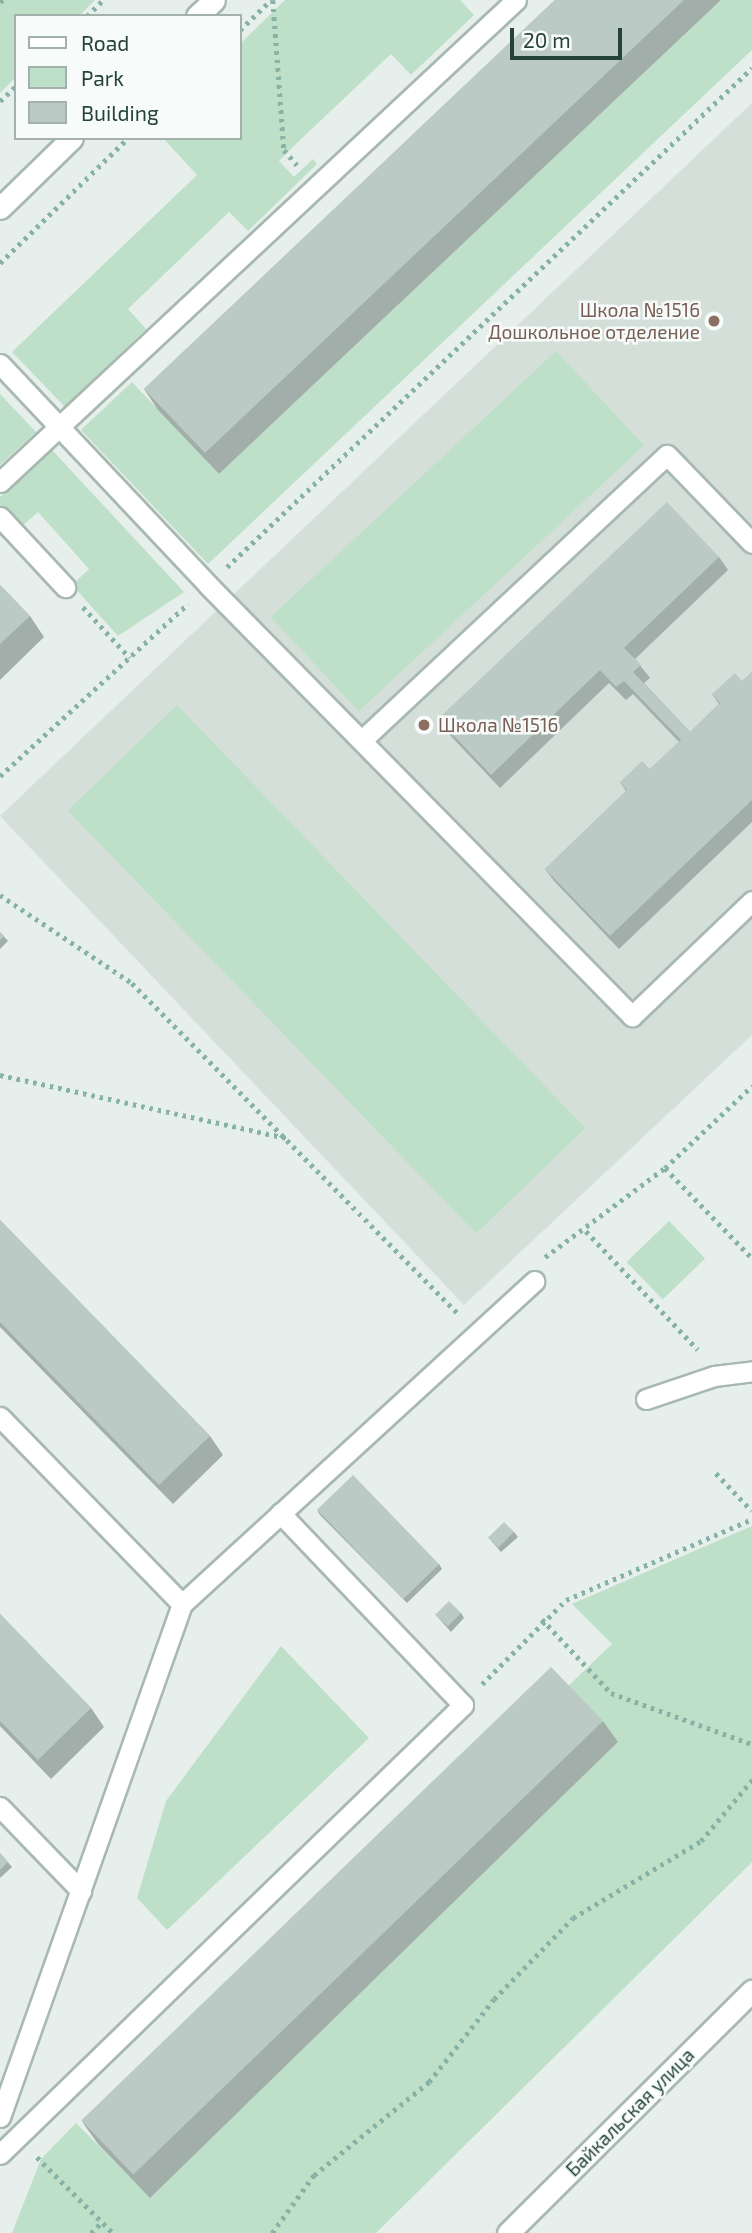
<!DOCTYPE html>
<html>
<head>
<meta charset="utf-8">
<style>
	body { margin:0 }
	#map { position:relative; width:752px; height:2233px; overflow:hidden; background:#e6efeb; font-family:"Exo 2",sans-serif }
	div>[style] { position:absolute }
	.built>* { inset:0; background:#d4dfda }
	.green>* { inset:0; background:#bfe0c8; transform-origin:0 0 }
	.path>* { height:4.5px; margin-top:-2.25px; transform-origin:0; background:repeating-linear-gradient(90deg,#86b3a5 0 3.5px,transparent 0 8.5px) }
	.roads { filter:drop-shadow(2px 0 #a8b8b2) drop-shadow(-2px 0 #a8b8b2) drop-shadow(0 2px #a8b8b2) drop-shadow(0 -2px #a8b8b2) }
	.lane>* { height:19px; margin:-9.5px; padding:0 9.5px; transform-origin:9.5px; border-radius:9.5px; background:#fff }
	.secondary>* { height:21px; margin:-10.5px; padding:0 10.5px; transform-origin:10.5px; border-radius:10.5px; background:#fff }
	.wall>* { inset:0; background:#a1aea9 }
	.building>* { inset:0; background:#bbcac4; transform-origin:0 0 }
	.dots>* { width:19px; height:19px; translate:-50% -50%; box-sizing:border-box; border:4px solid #f7fbf9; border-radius:50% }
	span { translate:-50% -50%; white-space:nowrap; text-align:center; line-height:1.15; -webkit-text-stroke:5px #f7fbf9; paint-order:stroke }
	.education-label { font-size:19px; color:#785e54 }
	.right { translate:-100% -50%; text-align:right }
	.left { translate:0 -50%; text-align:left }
	.street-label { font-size:19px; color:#24423a }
	.legend { position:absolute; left:14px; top:14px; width:228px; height:126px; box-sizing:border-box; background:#f7fbf9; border:2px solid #a3b1ad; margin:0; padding:9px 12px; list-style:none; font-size:21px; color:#24423a }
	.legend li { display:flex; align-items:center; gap:14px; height:35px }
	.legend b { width:35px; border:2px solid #a3b1ad }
	.scale { position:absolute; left:510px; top:28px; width:112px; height:32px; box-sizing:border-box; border:4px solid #24423a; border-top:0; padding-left:9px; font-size:21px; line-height:24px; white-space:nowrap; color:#24423a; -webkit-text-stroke:5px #f7fbf9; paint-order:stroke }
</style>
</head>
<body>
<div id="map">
	<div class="built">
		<div style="clip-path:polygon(752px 103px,752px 1035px,464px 1305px,0 816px)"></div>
	</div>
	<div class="green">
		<div style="clip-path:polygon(0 0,95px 0,79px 16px,16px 16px,16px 77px,0 93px)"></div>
		<div style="clip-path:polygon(285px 0,460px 0,474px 15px,411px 75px,391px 54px,297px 143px,279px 161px,294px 177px,313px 159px,317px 164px,248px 231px,229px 212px,128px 309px,146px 329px,65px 407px,12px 352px,197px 175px,163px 138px,240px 138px,240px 44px)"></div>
		<div style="clip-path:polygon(721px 0,752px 0,752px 50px,208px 564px,81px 430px,132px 382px,219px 474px)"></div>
		<div style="left:556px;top:351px;width:129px;height:390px;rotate:47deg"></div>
		<div style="clip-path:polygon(0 394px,36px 432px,0 465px)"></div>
		<div style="clip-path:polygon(52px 450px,184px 592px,118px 636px,72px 585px,89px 569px,38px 512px,20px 528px,0 506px,0 497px)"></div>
		<div style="left:177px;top:705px;width:588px;height:152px;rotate:46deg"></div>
		<div style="left:669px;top:1221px;width:52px;height:59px;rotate:46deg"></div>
		<div style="clip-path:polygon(752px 1526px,752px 1862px,376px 2233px,12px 2233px,41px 2159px,76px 2123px,150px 2197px,618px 1742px,566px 1688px,612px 1644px,572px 1604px)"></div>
		<div style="clip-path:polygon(281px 1646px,369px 1738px,167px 1930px,137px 1898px,166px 1801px)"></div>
	</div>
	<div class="path">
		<div style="left:273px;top:0;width:150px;rotate:85.8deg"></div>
		<div style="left:284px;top:150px;width:20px;rotate:49deg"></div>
		<div style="left:0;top:2px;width:4px;rotate:-34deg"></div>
		<div style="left:87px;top:16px;width:23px;rotate:-45deg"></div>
		<div style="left:240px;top:30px;width:43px;rotate:-44.1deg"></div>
		<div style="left:0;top:101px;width:22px;rotate:-43deg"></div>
		<div style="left:0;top:263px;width:179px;rotate:-44.3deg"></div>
		<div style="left:227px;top:567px;width:724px;rotate:-43.55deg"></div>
		<div style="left:83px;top:607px;width:69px;rotate:47.3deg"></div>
		<div style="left:0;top:776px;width:255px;rotate:-42.5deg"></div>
		<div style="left:0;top:895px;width:159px;rotate:33.7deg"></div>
		<div style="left:132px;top:983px;width:463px;rotate:45.4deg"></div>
		<div style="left:0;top:1075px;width:294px;rotate:12.4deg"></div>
		<div style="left:665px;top:1168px;width:125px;rotate:46deg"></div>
		<div style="left:586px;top:1231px;width:163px;rotate:46.7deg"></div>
		<div style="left:545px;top:1257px;width:149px;rotate:-36.6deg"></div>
		<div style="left:665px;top:1168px;width:120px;rotate:-43.3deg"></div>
		<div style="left:716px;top:1473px;width:52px;rotate:46.5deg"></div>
		<div style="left:542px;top:1619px;width:101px;rotate:47deg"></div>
		<div style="left:611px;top:1693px;width:150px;rotate:19.9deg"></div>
		<div style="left:482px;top:1684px;width:119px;rotate:-45deg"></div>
		<div style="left:566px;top:1600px;width:203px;rotate:-23.5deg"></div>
		<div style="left:37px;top:2157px;width:107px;rotate:45deg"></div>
		<div style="left:91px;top:2233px;width:16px;rotate:-45deg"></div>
		<div style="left:272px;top:2233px;width:72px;rotate:-54.1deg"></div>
		<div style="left:314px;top:2175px;width:148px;rotate:-39deg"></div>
		<div style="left:429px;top:2082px;width:105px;rotate:-51.9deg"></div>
		<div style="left:494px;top:1999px;width:113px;rotate:-45.7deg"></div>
		<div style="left:573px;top:1918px;width:149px;rotate:-31deg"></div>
		<div style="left:701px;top:1841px;width:80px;rotate:-50.1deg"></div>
	</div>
	<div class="roads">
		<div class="lane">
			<div style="left:0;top:364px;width:303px;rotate:46.7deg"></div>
			<div style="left:208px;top:585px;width:605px;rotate:45.47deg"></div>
			<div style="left:632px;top:1016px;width:166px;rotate:-43.8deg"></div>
			<div style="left:0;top:482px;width:706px;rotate:-43.05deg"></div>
			<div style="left:0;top:517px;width:96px;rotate:47.1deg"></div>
			<div style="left:362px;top:740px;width:417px;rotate:-43.1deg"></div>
			<div style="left:667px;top:455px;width:122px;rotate:46deg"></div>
			<div style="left:646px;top:1399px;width:72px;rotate:-18.7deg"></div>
			<div style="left:714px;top:1376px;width:38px;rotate:-7deg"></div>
			<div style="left:0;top:1417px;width:261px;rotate:45.8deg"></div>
			<div style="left:0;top:1807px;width:117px;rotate:46deg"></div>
			<div style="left:0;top:2117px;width:544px;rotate:-70.47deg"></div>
			<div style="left:182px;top:1604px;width:478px;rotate:-42.5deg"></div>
			<div style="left:0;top:2154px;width:645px;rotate:-44.12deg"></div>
			<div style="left:463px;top:1705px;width:265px;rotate:-133.6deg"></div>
		</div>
		<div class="secondary">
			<div style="left:197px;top:16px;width:23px;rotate:-43deg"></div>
			<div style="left:0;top:208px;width:100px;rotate:-44.2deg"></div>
			<div style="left:508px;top:2233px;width:344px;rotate:-44.8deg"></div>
		</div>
	</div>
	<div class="wall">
		<div style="clip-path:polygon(555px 0,721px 0,219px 474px,158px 410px,144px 389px)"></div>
		<div style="clip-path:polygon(719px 557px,728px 570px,635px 659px,650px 678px,644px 683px,690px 732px,719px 704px,712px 694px,742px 681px,752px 672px,752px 822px,619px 949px,555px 882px,545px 869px,626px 791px,620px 782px,650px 769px,679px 742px,633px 694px,626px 700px,609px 683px,500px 788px,447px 732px,438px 719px)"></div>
		<div style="clip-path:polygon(0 585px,30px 616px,44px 637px,0 680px)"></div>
		<div style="clip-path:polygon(0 932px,8px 941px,0 949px)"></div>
		<div style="clip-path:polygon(0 1220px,210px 1436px,223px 1455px,173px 1504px,0 1327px)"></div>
		<div style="clip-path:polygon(317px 1510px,439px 1564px,442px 1569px,407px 1603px,320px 1515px)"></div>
		<div style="clip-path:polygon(514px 1532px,518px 1537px,501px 1552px,488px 1537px)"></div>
		<div style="clip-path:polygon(461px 1613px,464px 1618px,451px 1632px,435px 1614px)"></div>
		<div style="clip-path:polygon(0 1614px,91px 1708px,104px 1727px,51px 1779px,0 1726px)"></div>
		<div style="clip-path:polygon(603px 1721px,618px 1742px,150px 2198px,98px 2144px,83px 2123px)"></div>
		<div style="clip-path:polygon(0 1853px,12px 1867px,0 1878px)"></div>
	</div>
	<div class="building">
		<div style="clip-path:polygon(555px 0,684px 0,205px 453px,144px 389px)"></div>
		<div style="clip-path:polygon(667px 502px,719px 557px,624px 648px,641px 665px,633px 672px,690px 732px,720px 703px,712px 694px,735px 673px,742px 681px,752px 672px,752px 800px,610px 936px,545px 869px,627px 790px,620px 782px,642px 761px,650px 769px,681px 740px,624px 681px,616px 687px,600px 670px,491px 775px,438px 719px)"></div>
		<div style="clip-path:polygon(0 585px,30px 616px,0 644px)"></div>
		<div style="clip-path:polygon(0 932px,4px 936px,0 940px)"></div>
		<div style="clip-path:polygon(0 1220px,210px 1436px,159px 1485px,0 1322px)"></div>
		<div style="left:353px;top:1475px;width:124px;height:50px;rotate:46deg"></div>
		<div style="left:504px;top:1522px;width:14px;height:22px;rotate:45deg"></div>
		<div style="left:449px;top:1601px;width:17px;height:19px;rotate:45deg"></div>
		<div style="clip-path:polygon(0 1614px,91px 1708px,38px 1760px,0 1721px)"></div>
		<div style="left:551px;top:1667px;width:75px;height:653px;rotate:46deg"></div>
		<div style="clip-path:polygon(0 1853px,8px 1862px,0 1870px)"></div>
	</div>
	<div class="dots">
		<div style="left:714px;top:321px;background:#8d6e63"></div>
		<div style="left:424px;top:725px;background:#8d6e63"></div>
	</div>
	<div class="education-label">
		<span class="right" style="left:700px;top:321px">Школа №1516<br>Дошкольное отделение</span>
		<span class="left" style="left:438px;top:725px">Школа №1516</span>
	</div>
	<div class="street-label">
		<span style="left:630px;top:2112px;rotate:-45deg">Байкальская улица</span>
	</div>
	<ul class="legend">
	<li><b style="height:9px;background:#fff"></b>Road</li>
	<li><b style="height:19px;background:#bfe0c8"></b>Park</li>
	<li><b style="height:19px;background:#bbcac4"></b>Building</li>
	</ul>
	<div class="scale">20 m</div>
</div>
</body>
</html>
